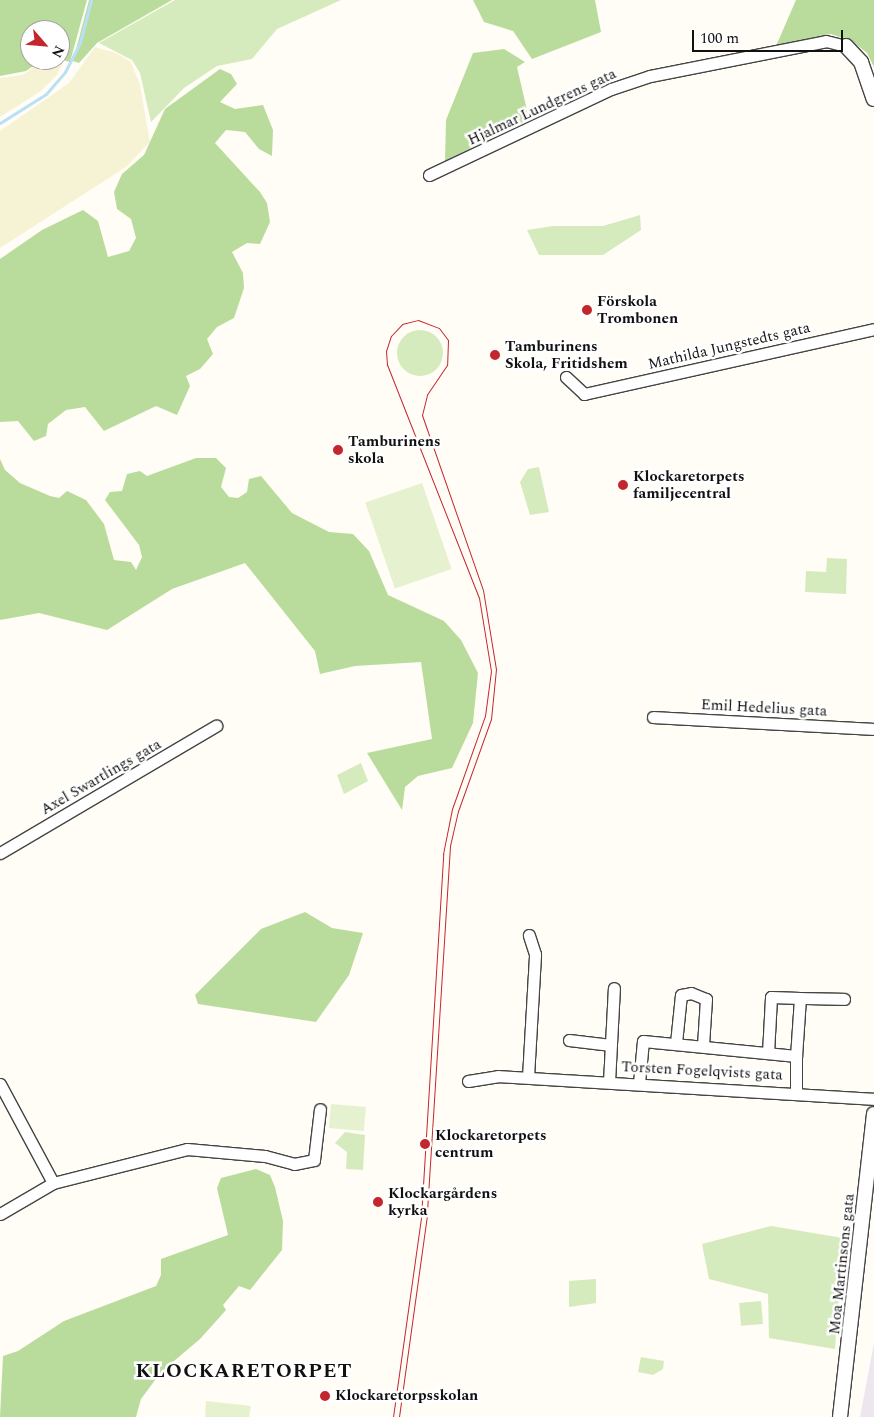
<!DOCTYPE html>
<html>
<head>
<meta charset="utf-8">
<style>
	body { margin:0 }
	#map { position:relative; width:874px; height:1417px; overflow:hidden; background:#fffdf5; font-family:Spectral,serif }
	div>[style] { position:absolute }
	.industrial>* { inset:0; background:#eee6ef }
	.farmland>* { inset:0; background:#f6f3d4 }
	.green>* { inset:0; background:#d5ebbd; transform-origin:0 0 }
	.round { border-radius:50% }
	.forest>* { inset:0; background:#b9dc9c }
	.pitch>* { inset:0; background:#e6f2cf; transform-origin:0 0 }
	.stream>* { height:3px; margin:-1.5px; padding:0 1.5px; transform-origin:1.5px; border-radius:1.5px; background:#b9e0f7 }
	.roads { filter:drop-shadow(1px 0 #444) drop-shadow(-1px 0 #444) drop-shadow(0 1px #444) drop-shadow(0 -1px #444) }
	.minor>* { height:11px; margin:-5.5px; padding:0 5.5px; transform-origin:5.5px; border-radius:5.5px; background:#fff }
	.tertiary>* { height:14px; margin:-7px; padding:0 7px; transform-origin:7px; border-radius:7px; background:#fff }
	.tram>* { height:1px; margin:-0.5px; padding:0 0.5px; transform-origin:0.5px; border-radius:0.5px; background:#c4262e }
	.dots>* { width:14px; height:14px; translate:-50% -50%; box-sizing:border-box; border:2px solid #fff; border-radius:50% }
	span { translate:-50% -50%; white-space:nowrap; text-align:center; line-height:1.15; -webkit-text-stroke:5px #fff; paint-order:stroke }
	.street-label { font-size:15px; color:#111 }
	.poi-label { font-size:15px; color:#111; font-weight:700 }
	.left { translate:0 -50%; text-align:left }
	.district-label { font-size:20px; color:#111; font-weight:700; letter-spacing:1px }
	.north { position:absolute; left:20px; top:20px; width:50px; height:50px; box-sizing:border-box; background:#fff; border:1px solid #a0a0a0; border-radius:50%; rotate:117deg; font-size:14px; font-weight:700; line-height:20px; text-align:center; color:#111 }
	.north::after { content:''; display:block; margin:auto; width:18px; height:22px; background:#c4262e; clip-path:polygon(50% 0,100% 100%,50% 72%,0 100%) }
	.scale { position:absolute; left:692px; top:30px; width:151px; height:22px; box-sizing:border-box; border:2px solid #111; border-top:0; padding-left:6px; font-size:15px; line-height:18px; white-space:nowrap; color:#111; -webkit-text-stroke:4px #fff; paint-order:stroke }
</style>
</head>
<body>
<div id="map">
	<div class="industrial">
		<div style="clip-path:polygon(874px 1343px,874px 1417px,860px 1417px)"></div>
	</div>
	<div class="farmland">
		<div style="clip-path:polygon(95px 47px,116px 53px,131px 62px,140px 85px,150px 142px,126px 167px,0 248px,0 131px,69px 83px)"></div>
		<div style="clip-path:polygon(44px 60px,63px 62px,57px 75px,41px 91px,0 117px,0 78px,23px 75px)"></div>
	</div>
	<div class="green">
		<div style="clip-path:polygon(175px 0,341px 0,277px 29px,252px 59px,217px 66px,184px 88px,151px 122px,140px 73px,132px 60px,99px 43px)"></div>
		<div style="clip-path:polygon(640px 215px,641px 230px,603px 255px,539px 255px,527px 230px,553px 226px,603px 226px)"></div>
		<div class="round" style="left:397px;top:330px;width:46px;height:46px"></div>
		<div style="clip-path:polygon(539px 467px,549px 512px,530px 515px,520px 482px,528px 469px)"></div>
		<div style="clip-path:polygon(827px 558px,847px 559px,846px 594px,805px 592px,806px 571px,826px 572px)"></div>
		<div style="clip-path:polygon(361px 763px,368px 781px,344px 794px,337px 775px)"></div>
		<div style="clip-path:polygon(345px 1132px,365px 1135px,363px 1170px,346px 1169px,347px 1152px,335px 1143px)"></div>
		<div style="clip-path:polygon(771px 1226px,843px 1238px,835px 1349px,769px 1338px,768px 1294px,709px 1279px,702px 1244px)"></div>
		<div style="clip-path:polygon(596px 1279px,596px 1303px,569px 1307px,569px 1281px)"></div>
		<div style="left:761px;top:1301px;width:23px;height:22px;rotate:85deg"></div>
		<div style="clip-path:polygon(641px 1357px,664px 1361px,663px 1369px,653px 1375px,638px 1372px)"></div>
	</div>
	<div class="forest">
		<div style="clip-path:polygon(0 0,87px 0,70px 62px,60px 59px,60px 30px,30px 30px,30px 60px,42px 60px,26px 71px,0 76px)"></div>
		<div style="clip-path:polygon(89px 0,172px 0,97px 43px,79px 63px,73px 61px)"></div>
		<div style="clip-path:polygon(473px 0,595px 0,601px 32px,532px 59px,513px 31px,484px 22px)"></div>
		<div style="clip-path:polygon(796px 0,874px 0,874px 67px,867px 53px,852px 41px,831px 34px,776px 46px)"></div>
		<div style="clip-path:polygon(504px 49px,525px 62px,517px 67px,529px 119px,445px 161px,446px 120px,473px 53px)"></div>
		<div style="clip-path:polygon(220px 69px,231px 74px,237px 84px,220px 102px,235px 109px,263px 105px,273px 130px,272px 156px,259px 149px,245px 132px,226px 130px,215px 143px,260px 192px,267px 203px,270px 222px,260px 244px,247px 243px,232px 252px,243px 273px,244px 288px,234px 318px,217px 327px,207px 339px,213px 354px,200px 369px,186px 376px,190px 386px,177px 415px,156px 406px,104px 431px,85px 407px,66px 410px,48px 424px,46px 436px,34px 441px,18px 421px,0 422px,0 259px,42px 230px,83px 210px,98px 221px,108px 257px,129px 251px,136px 238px,131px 219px,117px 209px,114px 192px,122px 174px,144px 155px,165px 109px)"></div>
		<div style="clip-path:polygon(196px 458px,216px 458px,226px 468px,221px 487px,229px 497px,238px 498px,247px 492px,249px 479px,261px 476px,292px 513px,329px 532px,353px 534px,369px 551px,388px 595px,444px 621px,461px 640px,478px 673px,473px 723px,452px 768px,418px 776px,405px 787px,402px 810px,367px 753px,432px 739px,421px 662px,355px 666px,320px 674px,315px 651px,245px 563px,172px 589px,107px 630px,39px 613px,0 620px,0 459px,5px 470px,20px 483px,50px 496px,59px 498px,67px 491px,86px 500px,104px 524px,114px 560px,131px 562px,136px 570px,142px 557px,139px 545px,105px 500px,110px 492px,122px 491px,127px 474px,140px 471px,147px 476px)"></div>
		<div style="clip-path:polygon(305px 912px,332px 928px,363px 933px,349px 975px,316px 1022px,198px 1004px,195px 995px,261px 929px)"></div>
		<div style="clip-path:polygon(256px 1169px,270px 1175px,275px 1187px,283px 1221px,282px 1250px,250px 1290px,239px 1286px,223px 1305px,226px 1310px,200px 1339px,161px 1372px,141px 1399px,136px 1417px,0 1417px,3px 1356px,18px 1351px,64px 1321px,156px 1286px,161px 1275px,161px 1259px,228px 1235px,217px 1188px,221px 1178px)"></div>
	</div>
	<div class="pitch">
		<div style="left:422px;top:483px;width:91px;height:60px;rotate:71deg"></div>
		<div style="left:331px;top:1104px;width:35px;height:24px;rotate:5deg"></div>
		<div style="clip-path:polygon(206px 1401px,251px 1406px,249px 1417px,205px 1417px)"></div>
	</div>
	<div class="stream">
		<div style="left:0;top:123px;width:54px;rotate:-32.2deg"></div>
		<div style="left:46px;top:94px;width:29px;rotate:-49deg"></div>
		<div style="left:65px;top:72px;width:33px;rotate:-63deg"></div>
		<div style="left:80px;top:43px;width:44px;rotate:-75.7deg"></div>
	</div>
	<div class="roads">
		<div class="minor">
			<div style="left:429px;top:175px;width:201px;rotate:-25.3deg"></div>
			<div style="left:611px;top:89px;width:41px;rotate:-18.4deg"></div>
			<div style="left:650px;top:76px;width:179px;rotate:-11.2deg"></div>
			<div style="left:826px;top:41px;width:21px;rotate:14deg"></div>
			<div style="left:566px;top:377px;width:25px;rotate:43deg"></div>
			<div style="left:584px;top:394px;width:297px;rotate:-12.6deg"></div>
			<div style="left:653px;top:717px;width:221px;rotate:3.1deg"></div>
			<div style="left:0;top:853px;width:251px;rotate:-30.5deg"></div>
			<div style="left:800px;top:998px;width:44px;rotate:1.3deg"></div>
			<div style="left:569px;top:1040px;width:42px;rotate:6.8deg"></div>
			<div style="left:676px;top:1043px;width:48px;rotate:-84.1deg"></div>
			<div style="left:681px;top:995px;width:10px;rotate:-11deg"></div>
			<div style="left:691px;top:993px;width:16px;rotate:22deg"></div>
			<div style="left:706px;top:999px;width:47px;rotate:93.7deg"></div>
			<div style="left:768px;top:1053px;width:56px;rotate:-86.9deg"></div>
			<div style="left:771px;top:997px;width:29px;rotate:2deg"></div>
			<div style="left:800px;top:998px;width:58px;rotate:93.9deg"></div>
			<div style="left:528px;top:1077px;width:123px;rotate:-86.7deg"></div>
			<div style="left:535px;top:954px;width:20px;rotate:-108deg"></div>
			<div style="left:468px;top:1081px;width:30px;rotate:-9deg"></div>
			<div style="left:498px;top:1076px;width:377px;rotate:3.5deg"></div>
			<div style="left:609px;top:1082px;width:94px;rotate:-87deg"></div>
			<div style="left:639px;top:1083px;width:42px;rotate:-84.6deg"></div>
			<div style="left:643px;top:1041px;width:154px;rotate:5.6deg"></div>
			<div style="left:796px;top:1056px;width:35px;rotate:90deg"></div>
			<div style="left:0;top:1084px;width:112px;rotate:61.8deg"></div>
			<div style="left:0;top:1214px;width:61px;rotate:-30.3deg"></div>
			<div style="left:53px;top:1183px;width:138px;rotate:-14.2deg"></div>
			<div style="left:187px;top:1149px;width:78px;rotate:5.1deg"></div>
			<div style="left:265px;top:1156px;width:30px;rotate:15deg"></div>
			<div style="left:294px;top:1164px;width:20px;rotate:-11deg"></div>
			<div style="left:314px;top:1160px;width:51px;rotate:-83.3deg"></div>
		</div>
		<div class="tertiary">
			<div style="left:846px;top:46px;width:22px;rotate:47deg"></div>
			<div style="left:861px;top:62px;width:39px;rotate:71deg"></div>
			<div style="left:840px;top:1417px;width:305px;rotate:-83.6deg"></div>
		</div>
	</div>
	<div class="tram">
		<div style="left:393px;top:1417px;width:201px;rotate:-82deg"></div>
		<div style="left:421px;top:1218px;width:365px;rotate:-86.5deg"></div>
		<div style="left:443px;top:854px;width:46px;rotate:-78.7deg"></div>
		<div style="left:452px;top:809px;width:99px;rotate:-70.5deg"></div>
		<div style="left:485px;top:716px;width:45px;rotate:-82.4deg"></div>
		<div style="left:491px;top:671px;width:74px;rotate:-99.3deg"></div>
		<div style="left:479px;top:598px;width:251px;rotate:-111.5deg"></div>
		<div style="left:387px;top:365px;width:14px;rotate:-94deg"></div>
		<div style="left:386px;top:351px;width:16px;rotate:-72deg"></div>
		<div style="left:391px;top:336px;width:16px;rotate:-47deg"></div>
		<div style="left:402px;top:324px;width:16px;rotate:-14deg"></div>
		<div style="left:418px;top:320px;width:22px;rotate:21deg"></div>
		<div style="left:439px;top:328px;width:15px;rotate:53deg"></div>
		<div style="left:448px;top:340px;width:25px;rotate:92deg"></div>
		<div style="left:447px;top:365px;width:36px;rotate:124deg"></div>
		<div style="left:427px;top:395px;width:21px;rotate:104deg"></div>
		<div style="left:422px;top:415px;width:185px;rotate:70.8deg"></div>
		<div style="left:483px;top:590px;width:80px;rotate:80.7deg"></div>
		<div style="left:496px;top:669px;width:50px;rotate:95.7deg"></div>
		<div style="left:491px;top:719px;width:98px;rotate:109.7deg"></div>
		<div style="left:458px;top:811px;width:36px;rotate:103deg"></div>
		<div style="left:450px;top:846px;width:370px;rotate:93.6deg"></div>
		<div style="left:427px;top:1215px;width:204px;rotate:97.9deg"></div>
	</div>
	<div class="dots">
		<div style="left:587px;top:310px;background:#c4262e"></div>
		<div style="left:495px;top:355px;background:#c4262e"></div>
		<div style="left:338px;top:450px;background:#c4262e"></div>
		<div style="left:623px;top:485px;background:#c4262e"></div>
		<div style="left:425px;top:1144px;background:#c4262e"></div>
		<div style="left:378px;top:1202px;background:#c4262e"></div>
		<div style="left:325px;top:1396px;background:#c4262e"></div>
	</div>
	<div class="street-label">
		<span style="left:542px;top:107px;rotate:-25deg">Hjalmar Lundgrens gata</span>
		<span style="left:729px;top:346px;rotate:-13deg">Mathilda Jungstedts gata</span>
		<span style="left:764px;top:708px;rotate:3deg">Emil Hedelius gata</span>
		<span style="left:101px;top:777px;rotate:-30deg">Axel Swartlings gata</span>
		<span style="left:702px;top:1071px;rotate:3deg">Torsten Fogelqvists gata</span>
		<span style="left:842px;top:1264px;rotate:-84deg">Moa Martinsons gata</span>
	</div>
	<div class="poi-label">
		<span class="left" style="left:597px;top:310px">Förskola<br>Trombonen</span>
		<span class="left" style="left:505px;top:355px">Tamburinens<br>Skola, Fritidshem</span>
		<span class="left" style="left:348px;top:450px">Tamburinens<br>skola</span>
		<span class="left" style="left:633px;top:485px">Klockaretorpets<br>familjecentral</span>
		<span class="left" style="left:435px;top:1144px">Klockaretorpets<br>centrum</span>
		<span class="left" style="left:388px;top:1202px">Klockargårdens<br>kyrka</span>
		<span class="left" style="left:335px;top:1396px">Klockaretorpsskolan</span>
	</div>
	<div class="district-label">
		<span style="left:244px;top:1371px">KLOCKARETORPET</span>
	</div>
	<div class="north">N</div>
	<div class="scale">100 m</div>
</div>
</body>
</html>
